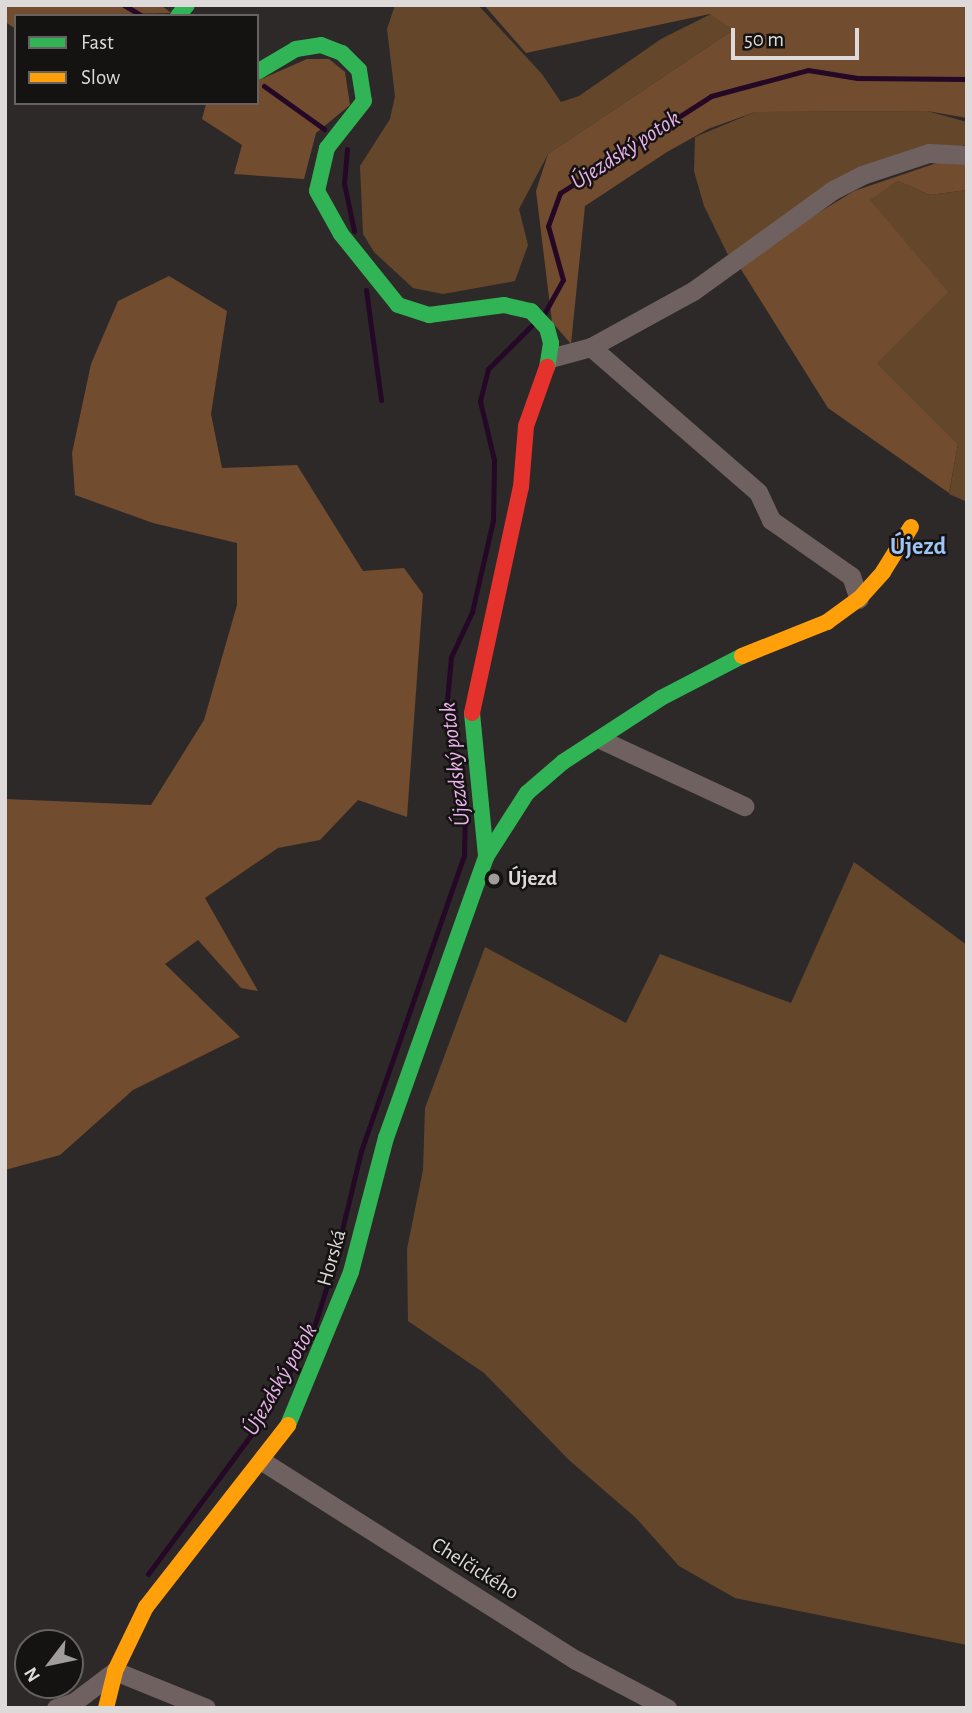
<!DOCTYPE html>
<html>
<head>
<meta charset="utf-8">
<style>
	body { margin:0 }
	#map { position:relative; width:972px; height:1713px; overflow:hidden; background:#2e2929; font-family:"Alegreya Sans",sans-serif }
	div>[style] { position:absolute }
	.green>* { inset:0; background:#64462b }
	.forest>* { inset:0; background:#714c2e }
	.stream>* { height:5px; margin:-2.5px; padding:0 2.5px; transform-origin:2.5px; border-radius:2.5px; background:#240826 }
	.street>* { height:19px; margin:-9.5px; padding:0 9.5px; transform-origin:9.5px; border-radius:9.5px; background:#6e615f }
	.fast>* { height:16px; margin:-8px; padding:0 8px; transform-origin:8px; border-radius:8px; background:#30b455 }
	.slow>* { height:16px; margin:-8px; padding:0 8px; transform-origin:8px; border-radius:8px; background:#ff9f0a }
	.jam>* { height:16px; margin:-8px; padding:0 8px; transform-origin:8px; border-radius:8px; background:#e5322d }
	.dots>* { width:19px; height:19px; translate:-50% -50%; box-sizing:border-box; border:4px solid #151212; border-radius:50% }
	span { translate:-50% -50%; white-space:nowrap; text-align:center; line-height:1.15; -webkit-text-stroke:5px #151212; paint-order:stroke }
	.poi-label { font-size:21px; color:#dfdada; font-weight:700 }
	.left { translate:0 -50%; text-align:left }
	.street-label { font-size:21px; color:#dfdada }
	.water-label { font-size:23px; color:#ebb1ee; font-style:italic }
	.quarter-label { font-size:24px; color:#9ec5f5; font-weight:700 }
	.frame { position:absolute; inset:0; border:7px solid #dfdada; pointer-events:none }
	.legend { position:absolute; left:14px; top:14px; width:245px; height:91px; box-sizing:border-box; background:#151212; border:2px solid #666262; margin:0; padding:9px 12px; list-style:none; font-size:21px; color:#dfdada }
	.legend li { display:flex; align-items:center; gap:14px; height:35px }
	.legend b { width:35px; border:2px solid #666262 }
	.north { position:absolute; left:14px; top:1629px; width:70px; height:70px; box-sizing:border-box; background:#151212; border:2px solid #666262; border-radius:50%; rotate:238deg; font-size:19px; font-weight:700; line-height:28px; text-align:center; color:#dfdada }
	.north::after { content:''; display:block; margin:auto; width:24px; height:32px; background:#a19c9c; clip-path:polygon(50% 0,100% 100%,50% 72%,0 100%) }
	.scale { position:absolute; left:731px; top:28px; width:128px; height:32px; box-sizing:border-box; border:4px solid #dfdada; border-top:0; padding-left:9px; font-size:21px; line-height:24px; white-space:nowrap; color:#dfdada; -webkit-text-stroke:5px #151212; paint-order:stroke }
</style>
</head>
<body>
<div id="map">
	<div class="green">
		<div style="clip-path:polygon(395px 5px,478px 5px,542px 74px,561px 102px,579px 96px,661px 39px,711px 14px,733px 30px,548px 154px,519px 209px,528px 245px,515px 281px,443px 294px,413px 288px,374px 252px,363px 234px,360px 166px,390px 119px,395px 96px,387px 29px)"></div>
		<div style="clip-path:polygon(927px 111px,967px 122px,967px 145px,920px 153px,728px 255px,704px 206px,694px 171px,695px 137px,755px 112px)"></div>
		<div style="clip-path:polygon(898px 181px,930px 195px,967px 190px,967px 502px,949px 494px,958px 444px,877px 363px,869px 200px)"></div>
		<div style="clip-path:polygon(854px 862px,967px 945px,967px 1645px,735px 1598px,679px 1566px,636px 1518px,569px 1460px,484px 1373px,408px 1321px,407px 1249px,423px 1170px,425px 1108px,485px 947px,626px 1023px,660px 954px,791px 1003px)"></div>
	</div>
	<div class="forest">
		<div style="clip-path:polygon(5px 5px,161px 5px,171px 13px,16px 16px,16px 29px,5px 22px)"></div>
		<div style="clip-path:polygon(484px 5px,967px 5px,967px 118px,927px 111px,755px 112px,708px 129px,667px 152px,585px 206px,571px 344px,552px 322px,536px 191px,548px 154px,733px 30px,710px 14px,526px 53px)"></div>
		<div style="clip-path:polygon(307px 59px,329px 59px,345px 72px,350px 105px,316px 133px,304px 179px,234px 174px,242px 145px,202px 119px,206px 104px,257px 103px,257px 81px)"></div>
		<div style="clip-path:polygon(966px 153px,967px 190px,930px 195px,898px 181px,870px 200px,948px 292px,877px 363px,958px 444px,949px 493px,828px 408px,737px 263px,854px 191px)"></div>
		<div style="clip-path:polygon(169px 276px,227px 311px,211px 414px,222px 468px,297px 465px,363px 571px,404px 568px,423px 594px,407px 817px,358px 800px,320px 840px,278px 848px,205px 898px,258px 991px,241px 988px,198px 940px,165px 964px,240px 1037px,133px 1090px,60px 1155px,5px 1170px,5px 799px,151px 805px,204px 720px,237px 605px,237px 543px,153px 523px,75px 495px,72px 453px,91px 364px,118px 301px)"></div>
	</div>
	<div class="stream">
		<div style="left:124px;top:5px;width:21px;rotate:31deg"></div>
		<div style="left:264px;top:86px;width:74px;rotate:35.6deg"></div>
		<div style="left:347px;top:149px;width:34px;rotate:95deg"></div>
		<div style="left:344px;top:183px;width:49px;rotate:78.2deg"></div>
		<div style="left:366px;top:290px;width:111px;rotate:82.2deg"></div>
		<div style="left:544px;top:314px;width:39px;rotate:-61deg"></div>
		<div style="left:563px;top:280px;width:56px;rotate:-105.5deg"></div>
		<div style="left:548px;top:226px;width:35px;rotate:-70deg"></div>
		<div style="left:560px;top:193px;width:179px;rotate:-32.7deg"></div>
		<div style="left:711px;top:96px;width:100px;rotate:-15deg"></div>
		<div style="left:808px;top:70px;width:50px;rotate:9.3deg"></div>
		<div style="left:857px;top:78px;width:110px;rotate:0.5deg"></div>
		<div style="left:148px;top:1574px;width:197px;rotate:-53.5deg"></div>
		<div style="left:265px;top:1416px;width:98px;rotate:-60.8deg"></div>
		<div style="left:313px;top:1330px;width:66px;rotate:-72.4deg"></div>
		<div style="left:333px;top:1267px;width:119px;rotate:-76.4deg"></div>
		<div style="left:361px;top:1151px;width:312px;rotate:-70.8deg"></div>
		<div style="left:464px;top:856px;width:48px;rotate:-88.8deg"></div>
		<div style="left:465px;top:808px;width:98px;rotate:-101.2deg"></div>
		<div style="left:446px;top:712px;width:55px;rotate:-84.8deg"></div>
		<div style="left:451px;top:657px;width:50px;rotate:-65deg"></div>
		<div style="left:472px;top:612px;width:94px;rotate:-77.1deg"></div>
		<div style="left:493px;top:520px;width:60px;rotate:-89deg"></div>
		<div style="left:494px;top:460px;width:61px;rotate:-103.3deg"></div>
		<div style="left:480px;top:401px;width:33px;rotate:-76deg"></div>
		<div style="left:488px;top:369px;width:62px;rotate:-45deg"></div>
	</div>
	<div class="street">
		<div style="left:591px;top:347px;width:221px;rotate:41deg"></div>
		<div style="left:758px;top:492px;width:31px;rotate:65deg"></div>
		<div style="left:771px;top:520px;width:98px;rotate:35deg"></div>
		<div style="left:851px;top:576px;width:24px;rotate:71deg"></div>
		<div style="left:550px;top:358px;width:42px;rotate:-15deg"></div>
		<div style="left:591px;top:347px;width:116px;rotate:-28.8deg"></div>
		<div style="left:693px;top:291px;width:173px;rotate:-35.8deg"></div>
		<div style="left:833px;top:190px;width:33px;rotate:-27deg"></div>
		<div style="left:862px;top:175px;width:71px;rotate:-18.2deg"></div>
		<div style="left:929px;top:153px;width:38px;rotate:3deg"></div>
		<div style="left:602px;top:740px;width:157px;rotate:24.9deg"></div>
		<div style="left:262px;top:1461px;width:372px;rotate:32.4deg"></div>
		<div style="left:576px;top:1660px;width:103px;rotate:27.8deg"></div>
		<div style="left:56px;top:1708px;width:19px;rotate:-18deg"></div>
		<div style="left:74px;top:1702px;width:51px;rotate:-37.1deg"></div>
		<div style="left:115px;top:1671px;width:98px;rotate:22.1deg"></div>
	</div>
	<div class="fast">
		<div style="left:178px;top:16px;width:14px;rotate:-51deg"></div>
		<div style="left:257px;top:72px;width:45px;rotate:-30.5deg"></div>
		<div style="left:296px;top:49px;width:25px;rotate:-9deg"></div>
		<div style="left:321px;top:45px;width:22px;rotate:21deg"></div>
		<div style="left:342px;top:53px;width:24px;rotate:45deg"></div>
		<div style="left:359px;top:70px;width:31px;rotate:81deg"></div>
		<div style="left:364px;top:101px;width:60px;rotate:128.2deg"></div>
		<div style="left:327px;top:148px;width:44px;rotate:103.1deg"></div>
		<div style="left:317px;top:191px;width:49px;rotate:60.8deg"></div>
		<div style="left:341px;top:234px;width:91px;rotate:51.2deg"></div>
		<div style="left:398px;top:305px;width:33px;rotate:18deg"></div>
		<div style="left:429px;top:315px;width:76px;rotate:-7.6deg"></div>
		<div style="left:504px;top:305px;width:28px;rotate:13deg"></div>
		<div style="left:531px;top:311px;width:23px;rotate:47deg"></div>
		<div style="left:547px;top:328px;width:16px;rotate:75deg"></div>
		<div style="left:551px;top:343px;width:24px;rotate:99deg"></div>
		<div style="left:472px;top:713px;width:145px;rotate:84.4deg"></div>
		<div style="left:288px;top:1425px;width:165px;rotate:-67.6deg"></div>
		<div style="left:351px;top:1272px;width:138px;rotate:-75.4deg"></div>
		<div style="left:386px;top:1138px;width:298px;rotate:-70.4deg"></div>
		<div style="left:486px;top:857px;width:76px;rotate:-57.4deg"></div>
		<div style="left:527px;top:793px;width:48px;rotate:-40.7deg"></div>
		<div style="left:563px;top:762px;width:117px;rotate:-33.1deg"></div>
		<div style="left:661px;top:698px;width:91px;rotate:-27.4deg"></div>
	</div>
	<div class="slow">
		<div style="left:742px;top:656px;width:92px;rotate:-21.8deg"></div>
		<div style="left:827px;top:622px;width:39px;rotate:-36deg"></div>
		<div style="left:859px;top:599px;width:36px;rotate:-48deg"></div>
		<div style="left:883px;top:572px;width:53px;rotate:-58.1deg"></div>
		<div style="left:106px;top:1708px;width:38px;rotate:-76deg"></div>
		<div style="left:115px;top:1671px;width:71px;rotate:-64.2deg"></div>
		<div style="left:146px;top:1607px;width:231px;rotate:-52deg"></div>
	</div>
	<div class="jam">
		<div style="left:472px;top:713px;width:231px;rotate:-77.8deg"></div>
		<div style="left:521px;top:487px;width:61px;rotate:-85.3deg"></div>
		<div style="left:526px;top:426px;width:63px;rotate:-70.4deg"></div>
	</div>
	<div class="dots">
		<div style="left:494px;top:879px;background:#a19c9c"></div>
	</div>
	<div class="poi-label">
		<span class="left" style="left:508px;top:879px">Újezd</span>
	</div>
	<div class="street-label">
		<span style="left:332px;top:1258px;rotate:-74deg">Horská</span>
		<span style="left:475px;top:1569px;rotate:32deg">Chelčického</span>
	</div>
	<div class="water-label">
		<span style="left:626px;top:151px;rotate:-33deg">Újezdský potok</span>
		<span style="left:456px;top:764px;rotate:-97deg">Újezdský potok</span>
		<span style="left:281px;top:1380px;rotate:-60deg">Újezdský potok</span>
	</div>
	<div class="quarter-label">
		<span style="left:918px;top:548px">Újezd</span>
	</div>
	<div class="frame"></div>
	<ul class="legend">
	<li><b style="height:9px;background:#30b455"></b>Fast</li>
	<li><b style="height:9px;background:#ff9f0a"></b>Slow</li>
	</ul>
	<div class="north">N</div>
	<div class="scale">50 m</div>
</div>
</body>
</html>
